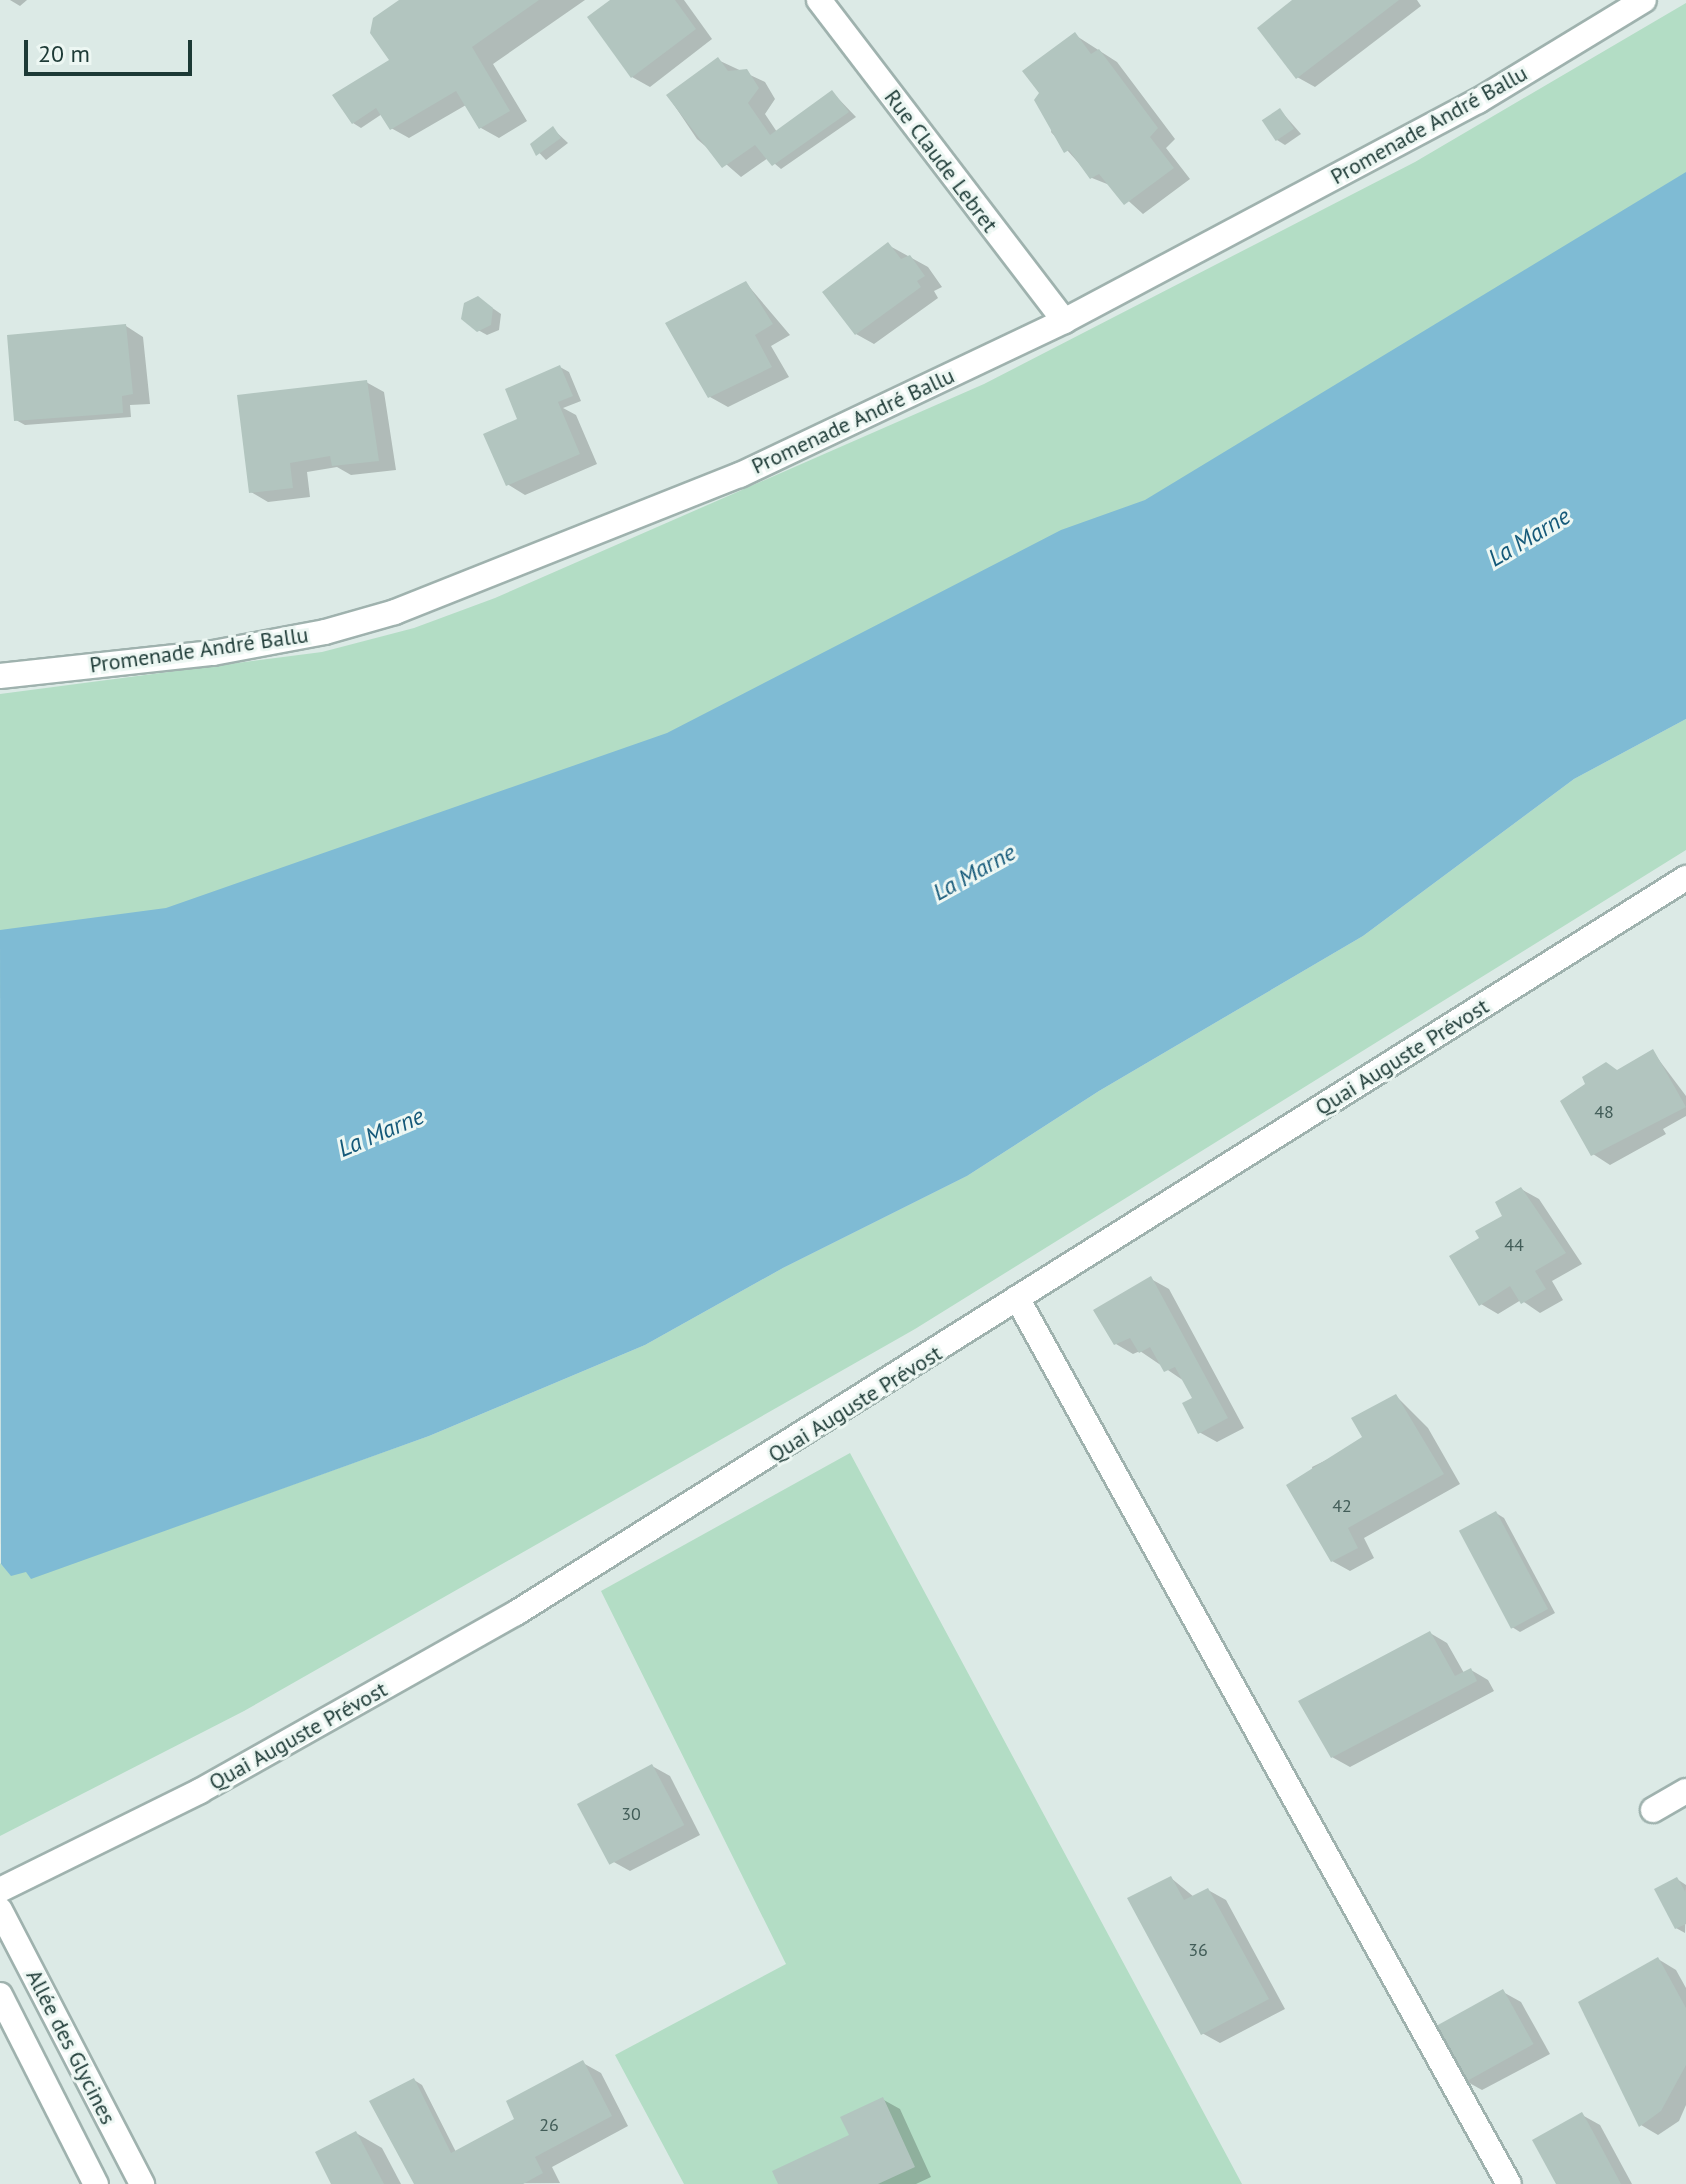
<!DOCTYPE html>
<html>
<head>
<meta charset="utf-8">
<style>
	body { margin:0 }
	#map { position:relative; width:1686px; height:2184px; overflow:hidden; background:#dceae6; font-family:"PT Sans",sans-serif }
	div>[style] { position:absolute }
	.green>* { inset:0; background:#b3ddc5 }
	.water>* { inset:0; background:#7fbbd4 }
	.shadow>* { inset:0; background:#0003 }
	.building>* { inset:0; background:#b2c5bf; transform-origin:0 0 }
	.roads { filter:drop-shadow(2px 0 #9fb2ae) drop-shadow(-2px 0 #9fb2ae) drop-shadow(0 2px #9fb2ae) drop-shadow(0 -2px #9fb2ae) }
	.minor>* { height:24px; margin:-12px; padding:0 12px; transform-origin:12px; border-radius:12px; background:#fff }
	span { translate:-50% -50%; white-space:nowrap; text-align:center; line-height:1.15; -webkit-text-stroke:6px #edf7f3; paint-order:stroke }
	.number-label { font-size:18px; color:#425d58 }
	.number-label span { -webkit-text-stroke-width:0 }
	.street-label { font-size:22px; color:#1d3a36 }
	.water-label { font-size:24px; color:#155979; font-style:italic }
	.scale { position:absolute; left:24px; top:40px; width:168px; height:36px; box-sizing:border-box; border:4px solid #1d3a36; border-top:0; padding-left:10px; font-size:24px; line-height:28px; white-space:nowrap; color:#1d3a36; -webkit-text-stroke:6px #edf7f3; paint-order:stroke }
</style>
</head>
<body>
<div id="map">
	<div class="green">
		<div style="clip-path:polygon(1686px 3px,1686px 197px,908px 652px,0 998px,0 694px,322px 652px,414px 628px,495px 598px,984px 384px,1415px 162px)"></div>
		<div style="clip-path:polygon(1686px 719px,1686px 850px,915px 1329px,244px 1711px,0 1836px,0 1563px,11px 1575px,26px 1571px,31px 1578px,429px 1436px,645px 1345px,783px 1268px,967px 1176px,1099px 1091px,1363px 936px,1574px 779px)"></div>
		<div style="clip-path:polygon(850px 1453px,1242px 2184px,684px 2184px,615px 2055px,786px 1964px,601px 1591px)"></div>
	</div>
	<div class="water">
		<div style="clip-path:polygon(1686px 172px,1686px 719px,1574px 779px,1363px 936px,1099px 1091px,967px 1176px,783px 1268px,645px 1345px,429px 1436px,31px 1579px,26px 1572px,11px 1576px,1px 1564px,0 930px,166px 908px,667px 733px,1061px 530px,1145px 500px)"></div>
	</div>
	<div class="shadow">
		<div style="clip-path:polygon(10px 0,27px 0,20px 6px)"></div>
		<div style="clip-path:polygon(402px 0,585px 0,493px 64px,527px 121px,499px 138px,481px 128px,466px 105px,409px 138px,391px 128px,382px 114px,361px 128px,353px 123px,392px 60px)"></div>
		<div style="clip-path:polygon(614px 0,684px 0,712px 39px,650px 87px,632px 77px)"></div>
		<div style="clip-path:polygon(1293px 0,1417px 0,1421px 6px,1315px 87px,1297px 77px)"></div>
		<div style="clip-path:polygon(1075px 35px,1117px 62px,1175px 139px,1166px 148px,1190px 179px,1143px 214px,1112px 186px,1092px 178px,1051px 132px)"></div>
		<div style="clip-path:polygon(718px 60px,765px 82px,775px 99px,765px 114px,777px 132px,832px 92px,856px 117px,781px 169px,768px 158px,741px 177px,697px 139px,668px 96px)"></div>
		<div style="clip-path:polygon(1280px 110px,1301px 134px,1285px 145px,1277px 140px)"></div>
		<div style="clip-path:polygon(553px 129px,568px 143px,546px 160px,532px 145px)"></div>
		<div style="clip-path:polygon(888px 245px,928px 267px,942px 287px,934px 291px,938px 298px,874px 344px,856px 334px)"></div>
		<div style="clip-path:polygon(746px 283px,790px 335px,771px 346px,789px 377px,728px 407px,710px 397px)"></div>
		<div style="clip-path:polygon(478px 298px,501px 314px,499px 330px,487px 335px,478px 330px)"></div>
		<div style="clip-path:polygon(126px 326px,143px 337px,150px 404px,130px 405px,131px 417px,25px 425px,16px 420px)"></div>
		<div style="clip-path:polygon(560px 367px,569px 372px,581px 401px,563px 408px,576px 415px,597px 464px,525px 495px,507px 484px,522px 420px)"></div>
		<div style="clip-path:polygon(366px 382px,384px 392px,396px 470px,351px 475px,337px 467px,307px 472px,310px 497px,268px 502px,251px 492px)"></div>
		<div style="clip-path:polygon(1653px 1052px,1686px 1096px,1686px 1116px,1663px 1129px,1666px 1134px,1610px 1165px,1593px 1154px,1619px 1071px)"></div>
		<div style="clip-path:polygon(1521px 1189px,1539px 1199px,1582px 1264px,1552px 1281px,1563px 1300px,1540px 1313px,1521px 1300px,1498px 1314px,1481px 1304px,1504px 1217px)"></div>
		<div style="clip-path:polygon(1151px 1279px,1169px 1289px,1244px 1428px,1217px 1442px,1199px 1432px,1195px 1399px,1184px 1381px,1140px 1351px,1133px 1354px,1116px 1344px)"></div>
		<div style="clip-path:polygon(1396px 1396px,1428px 1428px,1460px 1484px,1364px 1538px,1374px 1558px,1350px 1571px,1332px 1561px,1312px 1467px,1369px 1439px)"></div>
		<div style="clip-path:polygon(1496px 1513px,1504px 1518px,1555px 1613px,1520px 1632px,1512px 1627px)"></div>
		<div style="clip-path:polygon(1430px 1633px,1447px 1643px,1464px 1673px,1471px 1670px,1488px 1680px,1494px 1691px,1350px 1767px,1332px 1757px)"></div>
		<div style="clip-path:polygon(652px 1766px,670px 1776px,700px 1835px,630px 1871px,612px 1861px)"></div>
		<div style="clip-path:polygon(1171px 1878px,1194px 1897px,1208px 1890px,1226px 1900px,1285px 2009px,1220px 2043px,1202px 2033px)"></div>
		<div style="clip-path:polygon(1677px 1879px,1686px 1885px,1685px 1933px,1676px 1928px)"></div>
		<div style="clip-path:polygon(1658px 1959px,1676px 1970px,1686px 1988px,1686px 2105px,1679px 2121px,1658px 2135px,1641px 2125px)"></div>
		<div style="clip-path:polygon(1503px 1992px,1521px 2002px,1550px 2054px,1482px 2090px,1464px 2080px)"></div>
		<div style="clip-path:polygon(583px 2063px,601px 2073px,628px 2126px,552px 2167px,560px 2183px,416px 2184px,414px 2080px,422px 2085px,456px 2152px,517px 2120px)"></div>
		<div style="clip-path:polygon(882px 2099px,900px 2109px,931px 2177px,916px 2184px,780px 2184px,851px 2136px)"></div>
		<div style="clip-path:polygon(1582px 2115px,1600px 2125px,1632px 2184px,1558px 2184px)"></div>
		<div style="clip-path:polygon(356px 2133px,382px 2148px,401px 2184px,333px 2184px)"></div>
	</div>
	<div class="building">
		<div style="clip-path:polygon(399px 0,539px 0,472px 47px,510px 111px,479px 129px,456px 91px,390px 130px,376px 108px,352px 124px,332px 95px,389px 60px,370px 33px,373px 18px)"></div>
		<div style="clip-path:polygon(610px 0,675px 0,696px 29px,631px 78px,587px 17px)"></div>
		<div style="clip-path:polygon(1292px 0,1399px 0,1296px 79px,1257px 28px)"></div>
		<div style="clip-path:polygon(1075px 32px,1091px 54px,1099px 49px,1158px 128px,1150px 137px,1174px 168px,1124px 205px,1099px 174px,1090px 179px,1069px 150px,1064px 153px,1034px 100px,1039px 93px,1022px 71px)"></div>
		<div style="clip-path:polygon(718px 57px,728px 71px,747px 69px,759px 88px,748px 103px,770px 135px,832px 90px,849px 112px,772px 166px,755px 145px,722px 168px,666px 95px)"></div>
		<div style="left:1280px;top:108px;width:25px;height:22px;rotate:56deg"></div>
		<div style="clip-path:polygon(553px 126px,561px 138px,536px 156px,530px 144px)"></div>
		<div style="clip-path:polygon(888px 242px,901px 259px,910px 255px,925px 276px,917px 281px,921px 287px,855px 335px,822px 292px)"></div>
		<div style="clip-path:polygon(746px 281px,773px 324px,755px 335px,772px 367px,708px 398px,665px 323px)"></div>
		<div style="clip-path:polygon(478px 296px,493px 308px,491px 325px,477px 332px,461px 319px,464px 303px)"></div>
		<div style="clip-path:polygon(126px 324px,133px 394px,122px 396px,123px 413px,14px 421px,7px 335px)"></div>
		<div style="clip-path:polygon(560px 365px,573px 396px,558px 402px,580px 454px,506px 486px,483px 434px,517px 419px,505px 389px)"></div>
		<div style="clip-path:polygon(367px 380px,379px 461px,332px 466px,330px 456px,290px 463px,293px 488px,249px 493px,237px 395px)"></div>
		<div style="clip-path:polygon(1653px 1049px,1686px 1107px,1591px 1156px,1560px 1101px,1585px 1084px,1582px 1077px,1606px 1062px,1617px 1070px)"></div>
		<div style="clip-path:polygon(1521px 1187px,1566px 1253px,1535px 1271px,1546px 1289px,1521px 1304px,1510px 1286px,1479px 1306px,1449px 1256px,1479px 1238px,1475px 1231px,1502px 1216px,1495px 1202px)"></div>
		<div style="clip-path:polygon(1151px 1276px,1228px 1418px,1198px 1434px,1182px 1403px,1192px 1398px,1175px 1367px,1164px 1372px,1150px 1347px,1139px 1353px,1130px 1338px,1114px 1345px,1093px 1310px)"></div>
		<div style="clip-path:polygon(1396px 1394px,1444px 1474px,1348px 1528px,1358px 1548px,1331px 1562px,1286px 1485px,1362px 1437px,1351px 1418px)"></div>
		<div style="left:1496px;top:1511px;width:111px;height:42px;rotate:62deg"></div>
		<div style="clip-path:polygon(1430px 1631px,1455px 1676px,1471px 1668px,1477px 1681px,1331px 1758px,1298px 1701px)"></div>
		<div style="left:652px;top:1764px;width:69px;height:85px;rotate:62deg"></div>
		<div style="clip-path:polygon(1171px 1876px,1184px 1900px,1208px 1888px,1269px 1999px,1201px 2035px,1127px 1898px)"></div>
		<div style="clip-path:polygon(1677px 1877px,1686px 1893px,1686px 1924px,1675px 1929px,1654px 1889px)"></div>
		<div style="clip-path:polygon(1658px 1957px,1686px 2008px,1686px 2065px,1661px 2111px,1639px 2127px,1578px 2002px)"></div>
		<div style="left:1503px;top:1989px;width:63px;height:79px;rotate:61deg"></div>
		<div style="clip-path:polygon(583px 2060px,612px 2116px,535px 2157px,543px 2173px,523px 2184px,414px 2184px,369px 2101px,414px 2078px,451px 2153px,514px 2119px,506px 2101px)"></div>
		<div style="clip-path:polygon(883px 2097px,915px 2167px,878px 2184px,778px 2184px,772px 2171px,849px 2135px,840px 2117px)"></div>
		<div style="clip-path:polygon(1582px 2112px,1592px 2130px,1621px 2184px,1556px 2184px,1532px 2140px)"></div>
		<div style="clip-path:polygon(356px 2131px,384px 2184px,331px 2184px,315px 2152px)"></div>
	</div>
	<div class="roads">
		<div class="minor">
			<div style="left:819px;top:0;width:404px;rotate:52.6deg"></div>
			<div style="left:0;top:676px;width:214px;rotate:-6.2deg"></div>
			<div style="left:213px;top:653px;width:114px;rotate:-10.6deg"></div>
			<div style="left:325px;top:632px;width:73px;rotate:-15.9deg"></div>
			<div style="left:395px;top:612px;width:371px;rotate:-21.7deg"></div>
			<div style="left:740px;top:475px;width:359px;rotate:-25.4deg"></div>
			<div style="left:1064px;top:321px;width:469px;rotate:-28deg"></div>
			<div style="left:1478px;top:101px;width:194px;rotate:-31.3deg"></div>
			<div style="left:1017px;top:1298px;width:1013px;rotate:60.96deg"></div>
			<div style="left:1653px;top:1810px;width:38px;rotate:-30deg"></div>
			<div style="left:0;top:1890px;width:223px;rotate:-26.3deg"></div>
			<div style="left:200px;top:1791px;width:363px;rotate:-29.4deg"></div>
			<div style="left:516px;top:1613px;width:1382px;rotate:-32.14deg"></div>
			<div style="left:0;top:1910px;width:309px;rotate:62.6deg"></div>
			<div style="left:0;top:1995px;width:212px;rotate:63.1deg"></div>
		</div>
	</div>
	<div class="number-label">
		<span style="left:1604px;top:1112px">48</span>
		<span style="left:1514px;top:1245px">44</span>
		<span style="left:1342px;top:1506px">42</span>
		<span style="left:631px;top:1814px">30</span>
		<span style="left:1198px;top:1950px">36</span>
		<span style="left:549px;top:2125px">26</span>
	</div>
	<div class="street-label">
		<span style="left:1429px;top:125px;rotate:-29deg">Promenade André Ballu</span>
		<span style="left:941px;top:161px;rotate:53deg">Rue Claude Lebret</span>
		<span style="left:853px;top:421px;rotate:-25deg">Promenade André Ballu</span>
		<span style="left:199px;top:650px;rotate:-8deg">Promenade André Ballu</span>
		<span style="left:1402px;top:1057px;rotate:-32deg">Quai Auguste Prévost</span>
		<span style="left:855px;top:1404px;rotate:-32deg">Quai Auguste Prévost</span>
		<span style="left:298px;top:1736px;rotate:-29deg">Quai Auguste Prévost</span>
		<span style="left:71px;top:2047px;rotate:63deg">Allée des Glycines</span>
	</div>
	<div class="water-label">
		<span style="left:1529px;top:537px;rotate:-31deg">La Marne</span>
		<span style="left:974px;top:872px;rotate:-29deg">La Marne</span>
		<span style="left:381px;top:1132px;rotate:-23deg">La Marne</span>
	</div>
	<div class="scale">20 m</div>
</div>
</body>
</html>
